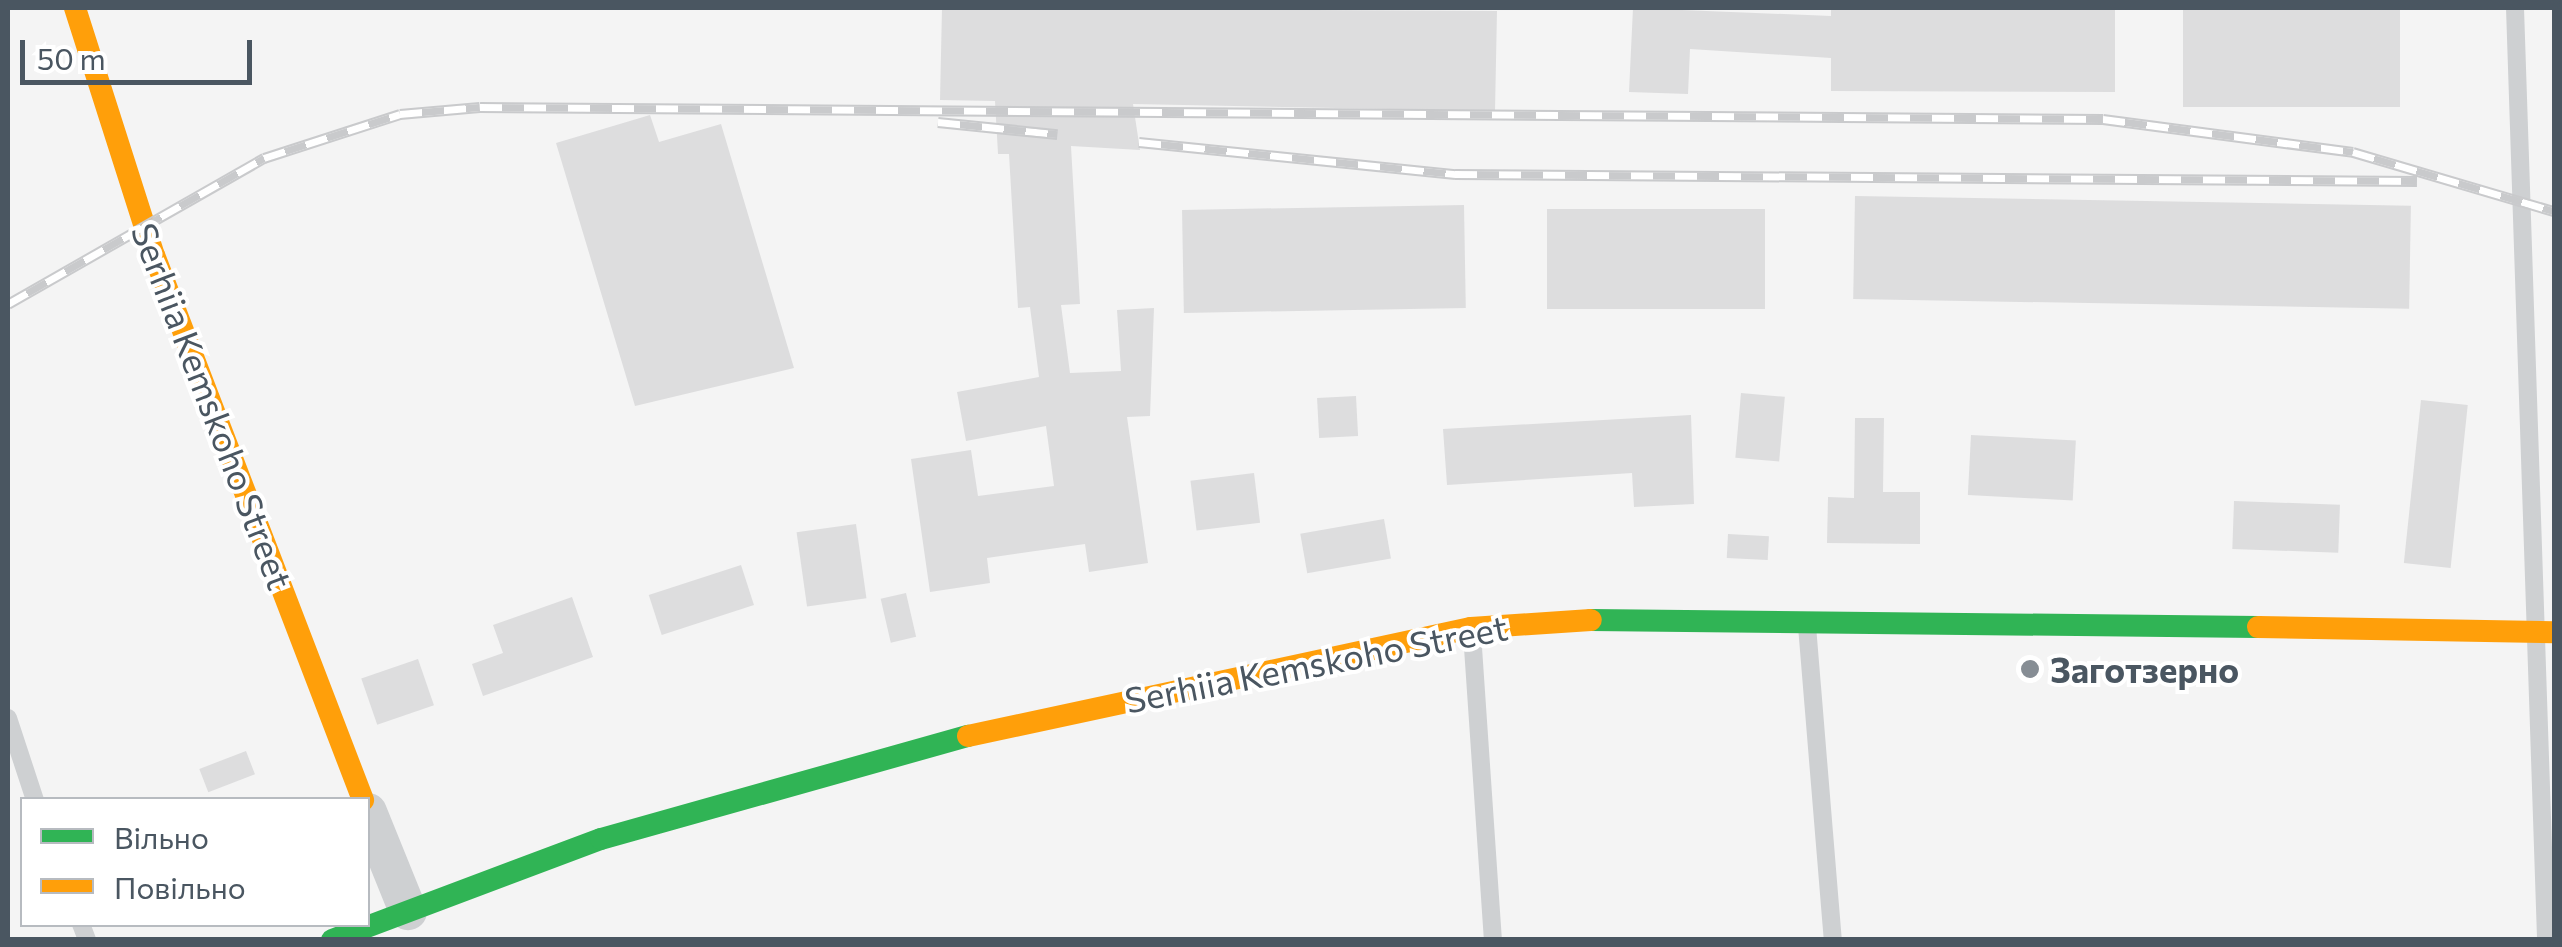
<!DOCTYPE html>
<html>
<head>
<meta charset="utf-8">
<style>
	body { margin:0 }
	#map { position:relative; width:2562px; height:947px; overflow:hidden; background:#f4f4f4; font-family:Commissioner,sans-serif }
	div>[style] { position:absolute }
	.building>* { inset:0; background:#ddddde; transform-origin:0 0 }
	.lane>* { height:18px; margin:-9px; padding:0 9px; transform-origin:9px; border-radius:9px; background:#ced0d2 }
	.street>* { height:38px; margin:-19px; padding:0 19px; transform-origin:19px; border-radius:19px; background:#ced0d2 }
	.fast>* { height:22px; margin:-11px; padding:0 11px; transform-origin:11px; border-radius:11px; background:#30b455 }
	.slow>* { height:22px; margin:-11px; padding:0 11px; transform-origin:11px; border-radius:11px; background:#ff9f0a }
	.rail>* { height:11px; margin-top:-5.5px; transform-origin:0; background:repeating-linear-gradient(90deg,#fff 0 22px,#c9cacc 0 44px); box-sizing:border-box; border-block:2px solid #c9cacc }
	.dots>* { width:28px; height:28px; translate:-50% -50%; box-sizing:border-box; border:5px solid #fff; border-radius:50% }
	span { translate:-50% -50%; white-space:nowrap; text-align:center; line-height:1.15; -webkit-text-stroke:8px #fff; paint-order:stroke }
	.street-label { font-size:35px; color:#4a5661 }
	.poi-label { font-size:35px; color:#4a5661; font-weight:700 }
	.left { translate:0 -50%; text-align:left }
	.frame { position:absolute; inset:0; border:10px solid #4a5661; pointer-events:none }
	.legend { position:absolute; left:20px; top:797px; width:350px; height:130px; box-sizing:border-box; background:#fff; border:2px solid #b7bbc0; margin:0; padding:12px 18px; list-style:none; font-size:30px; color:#4a5661 }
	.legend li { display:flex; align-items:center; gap:20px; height:50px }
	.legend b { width:50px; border:2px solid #b7bbc0 }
	.scale { position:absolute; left:20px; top:40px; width:232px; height:45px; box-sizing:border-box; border:5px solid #4a5661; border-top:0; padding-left:12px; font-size:30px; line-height:35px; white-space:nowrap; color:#4a5661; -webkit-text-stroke:8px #fff; paint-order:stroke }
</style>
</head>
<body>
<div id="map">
	<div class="building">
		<div style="clip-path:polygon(942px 8px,1497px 11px,1495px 111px,1133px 104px,1140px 150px,1071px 146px,1080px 304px,1061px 305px,1070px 373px,1121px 371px,1117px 310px,1154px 308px,1150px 416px,1127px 417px,1148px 563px,1089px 572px,1085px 544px,987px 558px,990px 583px,930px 592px,911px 459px,971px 450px,978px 496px,1054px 486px,1046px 426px,966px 441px,957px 392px,1039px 377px,1030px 307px,1018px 308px,1009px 154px,998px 154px,995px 101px,940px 100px)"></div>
		<div style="clip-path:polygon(1633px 8px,1831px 16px,1831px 8px,2115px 8px,2115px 92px,1831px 91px,1831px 58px,1690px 49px,1688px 94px,1629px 92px)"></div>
		<div style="left:2183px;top:8px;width:217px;height:99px"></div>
		<div style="clip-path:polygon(650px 115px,659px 142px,721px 124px,794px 368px,635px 406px,556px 143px)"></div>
		<div style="left:1855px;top:196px;width:556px;height:103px;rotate:1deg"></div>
		<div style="left:1464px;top:205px;width:103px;height:282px;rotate:89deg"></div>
		<div style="left:1547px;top:209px;width:218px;height:100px"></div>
		<div style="left:1741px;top:393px;width:44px;height:65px;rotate:5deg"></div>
		<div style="left:1356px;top:396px;width:40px;height:39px;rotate:87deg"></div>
		<div style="left:2421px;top:400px;width:47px;height:164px;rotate:6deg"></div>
		<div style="clip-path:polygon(1691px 415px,1694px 504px,1634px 507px,1632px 473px,1447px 485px,1443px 429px)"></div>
		<div style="clip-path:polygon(1855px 418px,1884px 418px,1883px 492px,1920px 492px,1920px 544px,1827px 543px,1828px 497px,1854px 498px)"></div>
		<div style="left:1971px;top:435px;width:105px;height:60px;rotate:3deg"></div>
		<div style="left:1254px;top:473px;width:50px;height:64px;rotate:83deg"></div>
		<div style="left:2234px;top:501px;width:106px;height:48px;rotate:2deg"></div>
		<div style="left:1384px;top:519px;width:40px;height:85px;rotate:80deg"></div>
		<div style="left:856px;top:524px;width:75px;height:60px;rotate:82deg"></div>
		<div style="left:1728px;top:534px;width:41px;height:24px;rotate:3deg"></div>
		<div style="left:741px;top:565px;width:42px;height:97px;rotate:72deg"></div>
		<div style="left:906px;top:593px;width:45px;height:26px;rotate:77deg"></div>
		<div style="clip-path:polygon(572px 597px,593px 657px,483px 696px,472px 664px,503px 653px,493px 625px)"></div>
		<div style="left:418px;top:659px;width:49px;height:60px;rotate:71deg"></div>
		<div style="left:246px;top:751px;width:25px;height:50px;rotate:69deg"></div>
	</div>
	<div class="lane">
		<div style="left:2515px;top:8px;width:933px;rotate:88.09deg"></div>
		<div style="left:1807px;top:626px;width:315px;rotate:85.3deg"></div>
		<div style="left:1472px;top:633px;width:308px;rotate:86.1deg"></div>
		<div style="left:8px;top:718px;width:86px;rotate:71.8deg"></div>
		<div style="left:81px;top:924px;width:17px;rotate:69deg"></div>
	</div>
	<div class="street">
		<div style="left:368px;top:812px;width:107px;rotate:68deg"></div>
	</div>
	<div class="fast">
		<div style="left:1591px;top:620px;width:667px;rotate:0.6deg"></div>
		<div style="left:332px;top:940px;width:287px;rotate:-20.6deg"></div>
		<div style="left:601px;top:839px;width:381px;rotate:-15.7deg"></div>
	</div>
	<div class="slow">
		<div style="left:75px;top:8px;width:259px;rotate:72.3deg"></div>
		<div style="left:154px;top:255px;width:584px;rotate:69.02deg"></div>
		<div style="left:2258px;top:627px;width:296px;rotate:1deg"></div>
		<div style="left:968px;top:736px;width:514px;rotate:-12.12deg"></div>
		<div style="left:1471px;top:628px;width:120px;rotate:-3.8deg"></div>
	</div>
	<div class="rail">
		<div style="left:938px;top:122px;width:120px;rotate:5.8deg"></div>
		<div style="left:1139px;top:142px;width:318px;rotate:5.8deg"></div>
		<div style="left:1455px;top:174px;width:962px;rotate:0.42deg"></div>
		<div style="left:8px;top:304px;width:295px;rotate:-29.7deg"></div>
		<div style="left:264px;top:158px;width:143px;rotate:-17.9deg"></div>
		<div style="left:400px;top:114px;width:80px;rotate:-5deg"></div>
		<div style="left:480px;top:107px;width:1623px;rotate:0.42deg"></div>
		<div style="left:2103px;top:119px;width:252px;rotate:7.5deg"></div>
		<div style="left:2353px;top:152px;width:209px;rotate:16.4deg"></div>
	</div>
	<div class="dots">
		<div style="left:2030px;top:669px;background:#868d94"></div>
	</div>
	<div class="street-label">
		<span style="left:213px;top:406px;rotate:69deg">Serhiia Kemskoho Street</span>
		<span style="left:1316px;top:663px;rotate:-11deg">Serhiia Kemskoho Street</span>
	</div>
	<div class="poi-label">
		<span class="left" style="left:2050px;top:669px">Заготзерно</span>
	</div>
	<div class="frame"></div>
	<ul class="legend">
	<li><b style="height:12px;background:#30b455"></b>Вільно</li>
	<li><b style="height:12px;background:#ff9f0a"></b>Повільно</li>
	</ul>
	<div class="scale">50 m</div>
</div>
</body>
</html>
